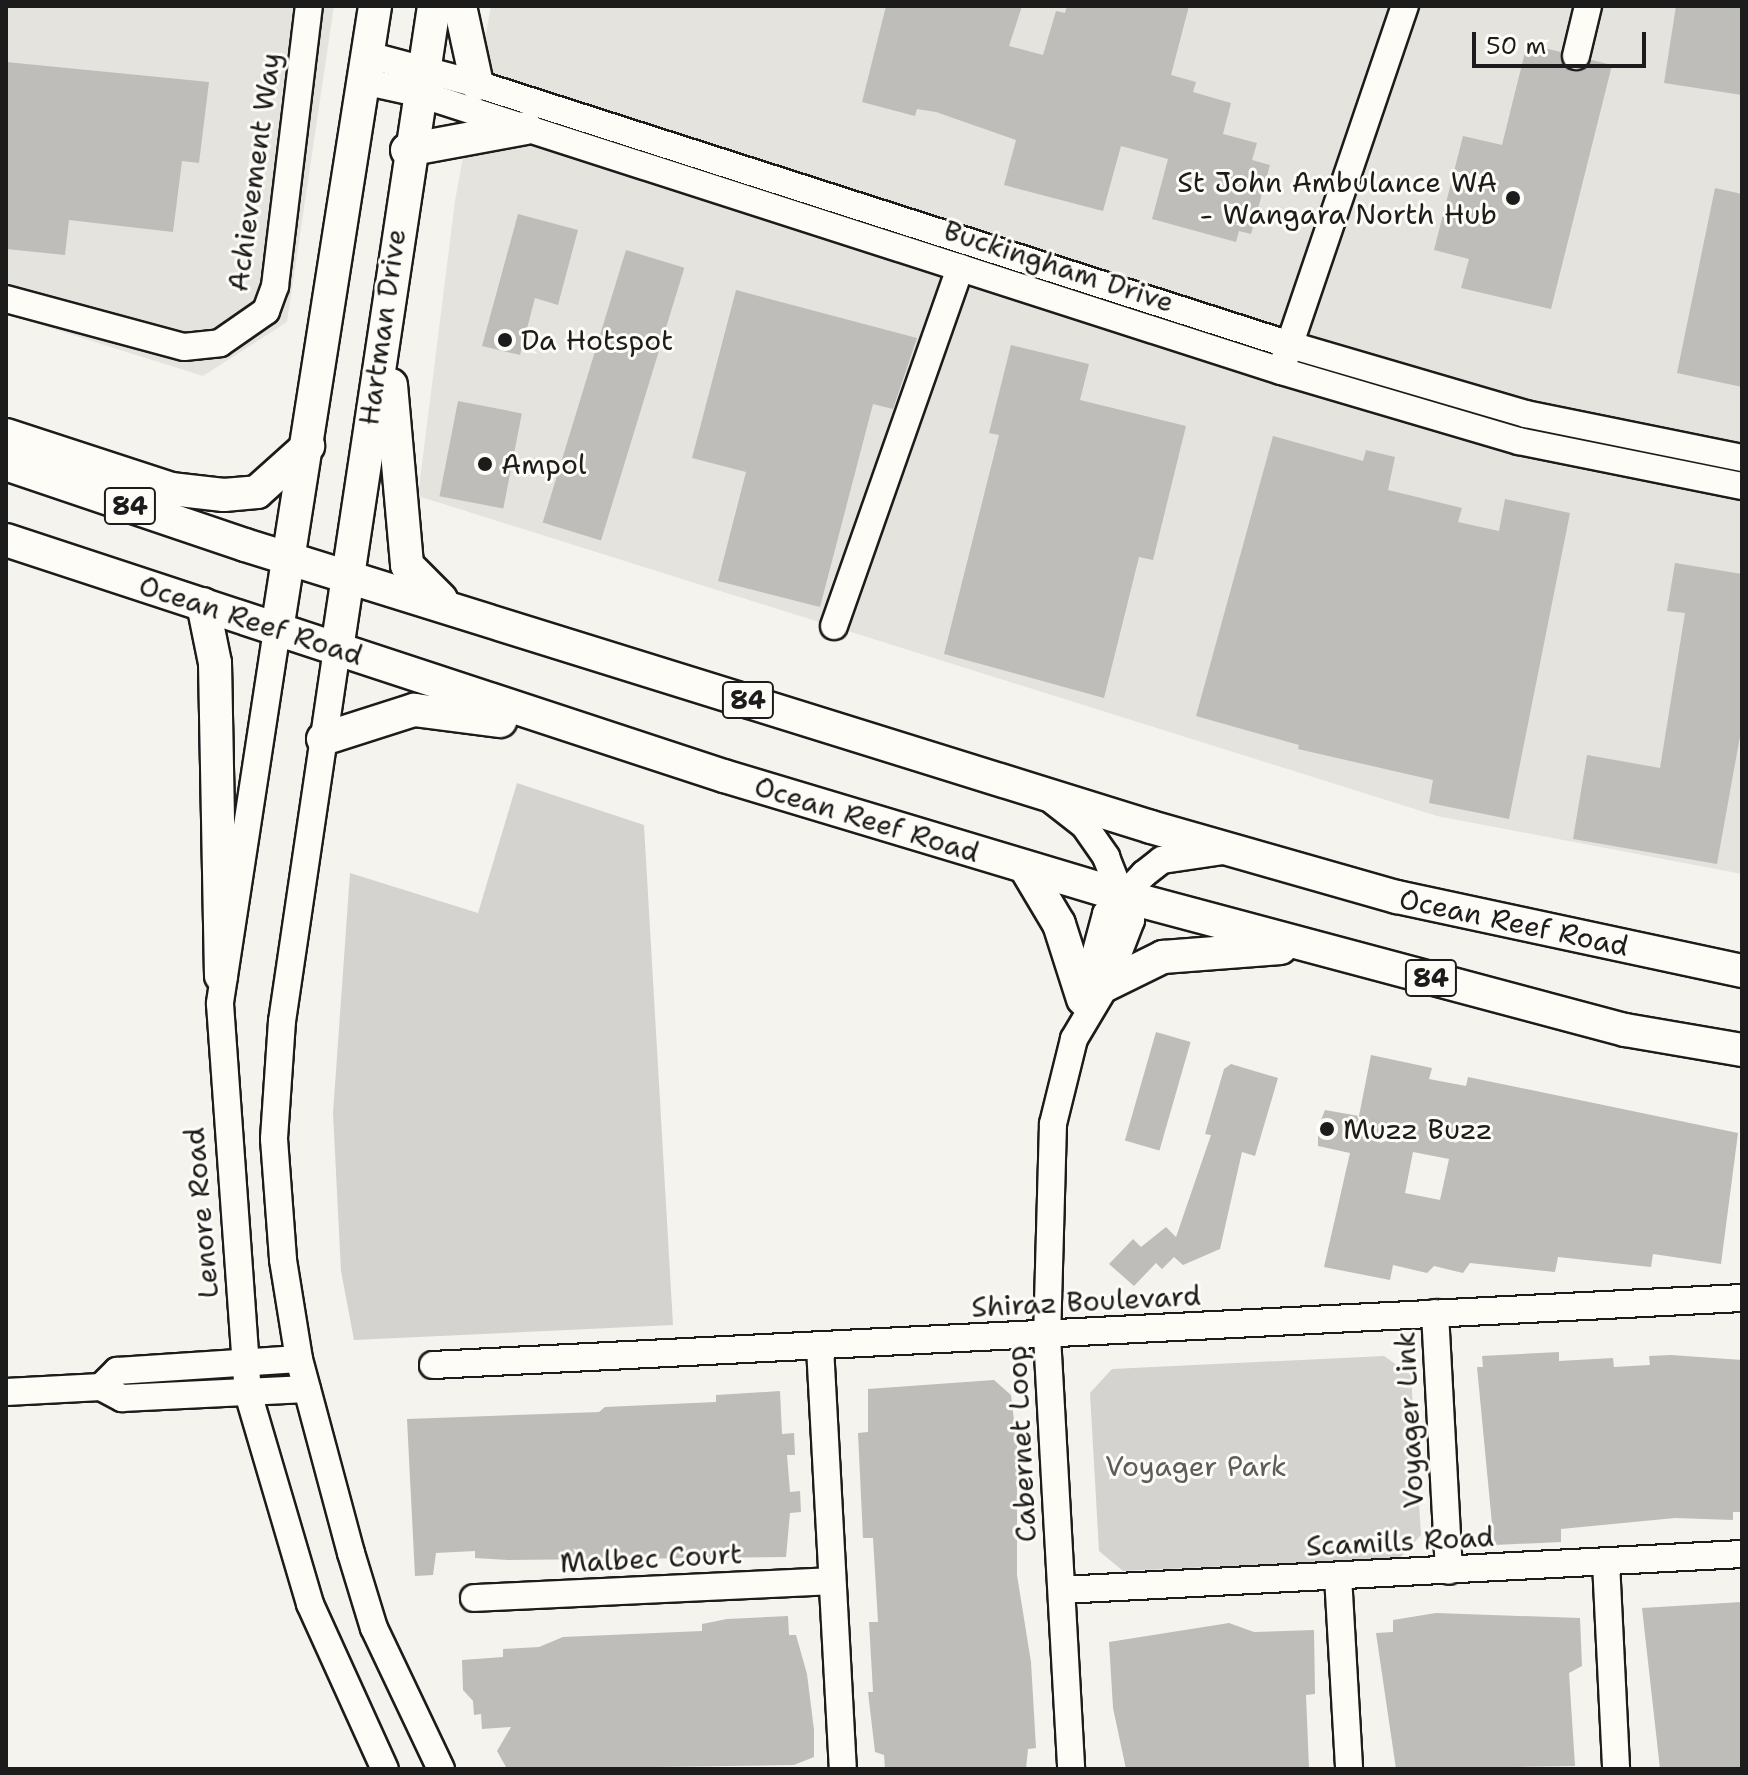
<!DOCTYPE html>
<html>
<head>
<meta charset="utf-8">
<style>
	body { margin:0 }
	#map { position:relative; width:1748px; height:1775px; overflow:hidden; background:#f4f3ee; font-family:"Shantell Sans",sans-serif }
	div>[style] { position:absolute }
	.built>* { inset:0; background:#e4e3de }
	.green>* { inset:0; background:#d4d3cf }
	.building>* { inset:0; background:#bebdba; transform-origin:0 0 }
	.roads { filter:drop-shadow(2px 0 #1c1c1c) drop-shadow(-2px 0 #1c1c1c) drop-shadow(0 2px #1c1c1c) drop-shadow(0 -2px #1c1c1c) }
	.minor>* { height:26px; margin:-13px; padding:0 13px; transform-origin:13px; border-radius:13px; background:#fdfcf7 }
	.major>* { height:32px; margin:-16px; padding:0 16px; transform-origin:16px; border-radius:16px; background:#fdfcf7 }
	.dots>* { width:22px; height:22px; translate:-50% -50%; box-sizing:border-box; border:4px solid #fdfcf7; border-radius:50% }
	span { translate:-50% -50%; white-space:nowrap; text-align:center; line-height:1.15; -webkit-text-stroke:6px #fdfcf7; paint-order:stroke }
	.shield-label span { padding:2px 6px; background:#fdfcf7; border:2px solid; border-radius:6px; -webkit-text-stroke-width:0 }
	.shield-label { font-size:26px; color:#1c1c1c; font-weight:700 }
	.street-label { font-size:28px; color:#1c1c1c }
	.poi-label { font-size:28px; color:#1c1c1c }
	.right { translate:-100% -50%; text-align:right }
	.left { translate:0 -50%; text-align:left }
	.park-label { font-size:28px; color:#5c5c5b }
	.frame { position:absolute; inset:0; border:8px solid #1c1c1c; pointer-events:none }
	.scale { position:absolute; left:1472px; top:32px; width:174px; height:36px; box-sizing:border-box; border:4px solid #1c1c1c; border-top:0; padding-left:10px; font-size:24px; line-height:28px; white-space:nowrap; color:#1c1c1c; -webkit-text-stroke:6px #fdfcf7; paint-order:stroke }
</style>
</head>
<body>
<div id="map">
	<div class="built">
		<div style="clip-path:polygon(6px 6px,334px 6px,287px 322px,203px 376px,6px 314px)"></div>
		<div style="clip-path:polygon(491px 6px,1742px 6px,1742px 874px,1437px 816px,418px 496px,455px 201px)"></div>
	</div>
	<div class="green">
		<div style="clip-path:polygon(517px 783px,644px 825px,673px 1325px,354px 1340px,341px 1271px,333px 1113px,350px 873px,478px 913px)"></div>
		<div style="clip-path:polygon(1384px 1356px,1411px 1375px,1421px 1535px,1400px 1558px,1123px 1571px,1099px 1551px,1090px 1393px,1112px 1369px)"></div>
	</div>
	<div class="building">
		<div style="clip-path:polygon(886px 6px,1022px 6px,1009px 46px,1043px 55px,1056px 11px,1065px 13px,1067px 6px,1189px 6px,1171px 75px,1196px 82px,1193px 92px,1231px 103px,1223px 134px,1257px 143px,1252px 160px,1270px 165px,1251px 234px,1239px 231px,1236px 242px,1152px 219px,1168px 159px,1121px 146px,1103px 211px,1004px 185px,1016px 140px,936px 112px,917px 109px,915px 116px,862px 102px)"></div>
		<div style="clip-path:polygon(1676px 6px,1742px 6px,1742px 95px,1664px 83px)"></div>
		<div style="clip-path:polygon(1527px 44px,1561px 52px,1572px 71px,1592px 60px,1612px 65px,1551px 309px,1461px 288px,1469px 259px,1434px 250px,1463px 136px,1502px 145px)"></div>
		<div style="clip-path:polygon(6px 62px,209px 82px,199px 163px,182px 161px,173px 232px,69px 220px,65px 255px,6px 249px)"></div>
		<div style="clip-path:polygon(1715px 188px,1742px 194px,1742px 387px,1677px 373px)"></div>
		<div style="clip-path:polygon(518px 214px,578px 230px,558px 305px,535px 298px,520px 355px,482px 346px)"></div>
		<div style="left:626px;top:250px;width:61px;height:285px;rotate:17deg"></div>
		<div style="clip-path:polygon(736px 290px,917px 338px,893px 409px,873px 404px,820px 607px,718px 581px,746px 472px,692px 458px)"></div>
		<div style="clip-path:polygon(1011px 345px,1089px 364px,1080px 400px,1186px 426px,1153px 560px,1139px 557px,1104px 698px,944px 654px,999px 435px,989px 433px)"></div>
		<div style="left:458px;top:401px;width:65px;height:97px;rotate:11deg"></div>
		<div style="clip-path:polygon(1273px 436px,1363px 461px,1366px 450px,1395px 457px,1388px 490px,1462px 508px,1458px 522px,1499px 531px,1505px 499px,1570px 513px,1509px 819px,1429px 803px,1433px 780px,1298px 749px,1299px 745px,1196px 716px)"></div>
		<div style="clip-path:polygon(1675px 563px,1742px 574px,1742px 725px,1717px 864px,1573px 839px,1587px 755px,1660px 768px,1685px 613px,1667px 611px)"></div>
		<div style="left:1156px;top:1032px;width:36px;height:113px;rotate:16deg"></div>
		<div style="clip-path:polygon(evenodd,1371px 1055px,1432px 1068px,1429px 1079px,1466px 1086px,1468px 1077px,1738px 1133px,1721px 1264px,1653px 1254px,1651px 1267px,1558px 1257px,1555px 1272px,1470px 1263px,1463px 1273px,1434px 1266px,1427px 1273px,1393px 1265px,1390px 1280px,1324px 1267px,1350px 1153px,1318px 1146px,1318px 1128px,1325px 1110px,1359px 1116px,1371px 1055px,1413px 1152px,1449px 1159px,1440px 1200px,1405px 1193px,1413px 1152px)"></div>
		<div style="clip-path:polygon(1231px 1064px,1278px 1078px,1255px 1156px,1242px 1152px,1220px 1249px,1183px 1265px,1174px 1257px,1162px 1269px,1156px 1263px,1134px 1286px,1109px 1264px,1133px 1239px,1141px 1247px,1166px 1227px,1176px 1237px,1211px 1135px,1205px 1134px,1224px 1069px)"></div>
		<div style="clip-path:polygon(1559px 1352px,1559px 1361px,1613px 1358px,1614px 1367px,1650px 1365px,1649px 1356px,1671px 1355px,1742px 1360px,1742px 1512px,1733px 1512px,1733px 1520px,1675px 1518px,1561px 1529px,1561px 1542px,1494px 1545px,1477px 1367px,1483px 1367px,1482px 1356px)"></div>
		<div style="clip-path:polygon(994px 1380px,1011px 1395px,1017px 1446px,1017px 1575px,1031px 1662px,1036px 1748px,1028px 1749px,1026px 1769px,885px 1769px,884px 1755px,875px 1752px,868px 1692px,873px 1692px,869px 1622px,878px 1622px,873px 1538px,863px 1538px,858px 1433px,868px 1432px,868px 1389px)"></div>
		<div style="clip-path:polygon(780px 1391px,782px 1434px,794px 1433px,795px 1455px,787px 1455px,790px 1492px,800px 1491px,801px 1512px,790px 1513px,786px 1557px,508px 1560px,475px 1558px,475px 1551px,436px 1553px,433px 1575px,415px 1576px,407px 1419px,599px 1412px,605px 1407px,716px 1402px,716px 1395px)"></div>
		<div style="clip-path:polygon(1742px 1602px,1741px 1769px,1660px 1769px,1642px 1608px)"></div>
		<div style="clip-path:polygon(1436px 1613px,1580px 1618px,1582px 1666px,1569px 1673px,1575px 1766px,1396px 1769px,1376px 1633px,1393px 1632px,1393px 1620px)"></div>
		<div style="clip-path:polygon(788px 1616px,789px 1635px,796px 1635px,807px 1674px,814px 1730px,814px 1757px,794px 1765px,507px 1769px,497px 1751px,511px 1727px,482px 1729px,481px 1714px,474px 1715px,473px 1701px,463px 1690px,462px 1660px,503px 1657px,503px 1649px,539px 1647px,563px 1637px,702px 1631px,702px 1624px,727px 1619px)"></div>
		<div style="clip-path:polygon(1229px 1623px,1254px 1632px,1314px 1630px,1315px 1694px,1306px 1695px,1309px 1769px,1126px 1769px,1113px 1708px,1109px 1642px)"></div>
	</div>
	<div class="roads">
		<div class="minor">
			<div style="left:368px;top:55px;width:113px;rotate:14.9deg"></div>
			<div style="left:477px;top:84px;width:854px;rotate:17.8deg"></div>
			<div style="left:1290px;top:345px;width:246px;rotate:16.3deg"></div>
			<div style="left:1526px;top:414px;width:220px;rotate:11.5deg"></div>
			<div style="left:1576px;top:56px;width:51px;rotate:-76.5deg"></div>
			<div style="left:363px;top:81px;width:55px;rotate:12.5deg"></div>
			<div style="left:417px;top:93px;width:908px;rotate:17.84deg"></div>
			<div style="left:1281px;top:371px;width:248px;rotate:16.4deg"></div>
			<div style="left:1519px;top:441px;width:227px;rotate:11.4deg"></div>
			<div style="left:6px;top:299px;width:184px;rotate:15.1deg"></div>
			<div style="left:184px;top:347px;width:36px;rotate:-6deg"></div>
			<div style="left:220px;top:343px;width:56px;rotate:-34.8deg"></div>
			<div style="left:266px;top:311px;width:27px;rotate:-70deg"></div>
			<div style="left:275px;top:286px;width:282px;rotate:-83.1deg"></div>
			<div style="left:1285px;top:358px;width:372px;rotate:-71.2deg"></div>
			<div style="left:834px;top:626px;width:380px;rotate:-70.6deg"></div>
			<div style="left:277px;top:630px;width:378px;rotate:98.7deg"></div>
			<div style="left:220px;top:1004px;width:390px;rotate:85.9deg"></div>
			<div style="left:248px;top:1393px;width:220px;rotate:73.6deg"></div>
			<div style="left:310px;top:1604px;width:181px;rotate:65.6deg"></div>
			<div style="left:337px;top:649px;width:376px;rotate:98.4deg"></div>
			<div style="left:282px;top:1021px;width:118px;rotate:93.9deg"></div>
			<div style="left:274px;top:1139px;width:121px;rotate:85.7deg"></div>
			<div style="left:283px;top:1260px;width:100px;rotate:80.8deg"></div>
			<div style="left:299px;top:1359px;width:201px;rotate:75deg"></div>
			<div style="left:351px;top:1553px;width:78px;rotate:73deg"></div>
			<div style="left:374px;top:1628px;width:156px;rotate:64.6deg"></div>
			<div style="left:1053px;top:801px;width:39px;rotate:38deg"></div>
			<div style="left:1084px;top:825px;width:39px;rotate:55deg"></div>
			<div style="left:1106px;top:857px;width:68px;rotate:68.4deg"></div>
			<div style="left:1131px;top:920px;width:70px;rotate:111deg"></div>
			<div style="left:1106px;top:985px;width:63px;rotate:120.7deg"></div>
			<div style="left:1074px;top:1039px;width:88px;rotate:103.9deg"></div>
			<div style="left:1053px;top:1124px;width:212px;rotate:91.6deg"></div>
			<div style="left:1047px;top:1336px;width:434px;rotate:86.8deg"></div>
			<div style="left:1083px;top:1000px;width:89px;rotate:-75deg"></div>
			<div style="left:1106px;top:914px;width:55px;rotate:-46.5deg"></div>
			<div style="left:1144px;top:874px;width:23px;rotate:-38deg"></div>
			<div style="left:1162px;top:860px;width:61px;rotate:-8.5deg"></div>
			<div style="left:1435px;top:1313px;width:258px;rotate:86.9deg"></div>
			<div style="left:820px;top:1347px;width:423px;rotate:86.9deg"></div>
			<div style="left:433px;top:1365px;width:1311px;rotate:-2.93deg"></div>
			<div style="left:101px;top:1387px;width:23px;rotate:-45deg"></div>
			<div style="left:117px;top:1371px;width:182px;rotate:-3.8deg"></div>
			<div style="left:6px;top:1392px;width:95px;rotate:-3deg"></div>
			<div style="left:101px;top:1387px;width:24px;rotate:28deg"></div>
			<div style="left:122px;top:1398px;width:185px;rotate:-2.8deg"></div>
			<div style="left:1606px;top:1562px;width:207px;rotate:87.2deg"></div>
			<div style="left:1338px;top:1576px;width:193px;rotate:86.7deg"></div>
			<div style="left:1062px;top:1590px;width:681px;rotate:-3.03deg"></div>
			<div style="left:474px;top:1598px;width:358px;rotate:-2.7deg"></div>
		</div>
		<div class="major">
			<div style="left:460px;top:6px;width:80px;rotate:77.7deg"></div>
			<div style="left:407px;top:150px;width:121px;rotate:-10.5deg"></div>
			<div style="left:391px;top:385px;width:181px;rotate:84.9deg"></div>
			<div style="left:407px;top:565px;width:48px;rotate:45deg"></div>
			<div style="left:6px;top:435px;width:174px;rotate:18.1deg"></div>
			<div style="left:171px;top:489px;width:53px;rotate:6.5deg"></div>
			<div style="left:224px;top:495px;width:33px;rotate:-5deg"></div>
			<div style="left:257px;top:492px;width:69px;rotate:-42deg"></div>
			<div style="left:6px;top:464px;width:252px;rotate:18.7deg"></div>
			<div style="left:245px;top:545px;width:949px;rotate:17.29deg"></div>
			<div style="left:1151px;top:827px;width:256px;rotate:15.9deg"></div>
			<div style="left:1397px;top:897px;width:353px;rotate:12.1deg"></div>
			<div style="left:6px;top:540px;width:756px;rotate:18.2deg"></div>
			<div style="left:724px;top:776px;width:417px;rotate:16.7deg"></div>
			<div style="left:1123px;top:896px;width:520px;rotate:14.95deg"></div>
			<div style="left:1625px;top:1030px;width:119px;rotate:9.7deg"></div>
			<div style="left:203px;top:604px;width:60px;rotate:78.5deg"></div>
			<div style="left:215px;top:663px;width:313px;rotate:88.9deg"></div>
			<div style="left:277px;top:630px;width:632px;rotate:-81.07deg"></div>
			<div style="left:337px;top:649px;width:650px;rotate:-81.42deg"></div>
			<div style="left:323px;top:739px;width:96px;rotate:-17.7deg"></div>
			<div style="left:414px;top:710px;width:87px;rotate:7.3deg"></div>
			<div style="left:1025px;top:867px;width:66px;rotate:59.2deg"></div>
			<div style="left:1059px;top:924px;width:79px;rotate:72.3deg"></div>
			<div style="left:1106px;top:985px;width:64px;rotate:-26.2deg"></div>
			<div style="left:1163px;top:957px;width:118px;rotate:-4.4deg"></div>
		</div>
	</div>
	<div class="dots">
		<div style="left:1513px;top:198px;background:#1c1c1c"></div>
		<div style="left:505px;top:340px;background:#1c1c1c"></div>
		<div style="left:485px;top:464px;background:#1c1c1c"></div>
		<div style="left:1327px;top:1129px;background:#1c1c1c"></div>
	</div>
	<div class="shield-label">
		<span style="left:130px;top:506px">84</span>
		<span style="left:748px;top:700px">84</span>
		<span style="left:1431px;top:978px">84</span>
	</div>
	<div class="street-label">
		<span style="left:254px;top:172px;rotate:-82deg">Achievement Way</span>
		<span style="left:1059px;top:266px;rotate:18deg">Buckingham Drive</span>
		<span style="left:382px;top:327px;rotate:-82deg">Hartman Drive</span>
		<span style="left:251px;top:620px;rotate:18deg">Ocean Reef Road</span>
		<span style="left:867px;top:819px;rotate:17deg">Ocean Reef Road</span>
		<span style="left:1514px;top:922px;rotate:12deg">Ocean Reef Road</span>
		<span style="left:201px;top:1213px;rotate:-95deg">Lenore Road</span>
		<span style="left:1086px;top:1301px;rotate:-3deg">Shiraz Boulevard</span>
		<span style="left:1409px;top:1420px;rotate:-93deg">Voyager Link</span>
		<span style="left:1021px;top:1444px;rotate:-93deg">Cabernet Loop</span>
		<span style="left:1400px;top:1541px;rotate:-3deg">Scamills Road</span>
		<span style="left:651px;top:1558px;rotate:-3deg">Malbec Court</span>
	</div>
	<div class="poi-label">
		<span class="right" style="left:1497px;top:198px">St John Ambulance WA<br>- Wangara North Hub</span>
		<span class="left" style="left:521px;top:340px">Da Hotspot</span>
		<span class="left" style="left:501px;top:464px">Ampol</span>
		<span class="left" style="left:1343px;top:1129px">Muzz Buzz</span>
	</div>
	<div class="park-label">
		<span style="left:1196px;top:1466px">Voyager Park</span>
	</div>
	<div class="frame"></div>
	<div class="scale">50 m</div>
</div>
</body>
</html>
